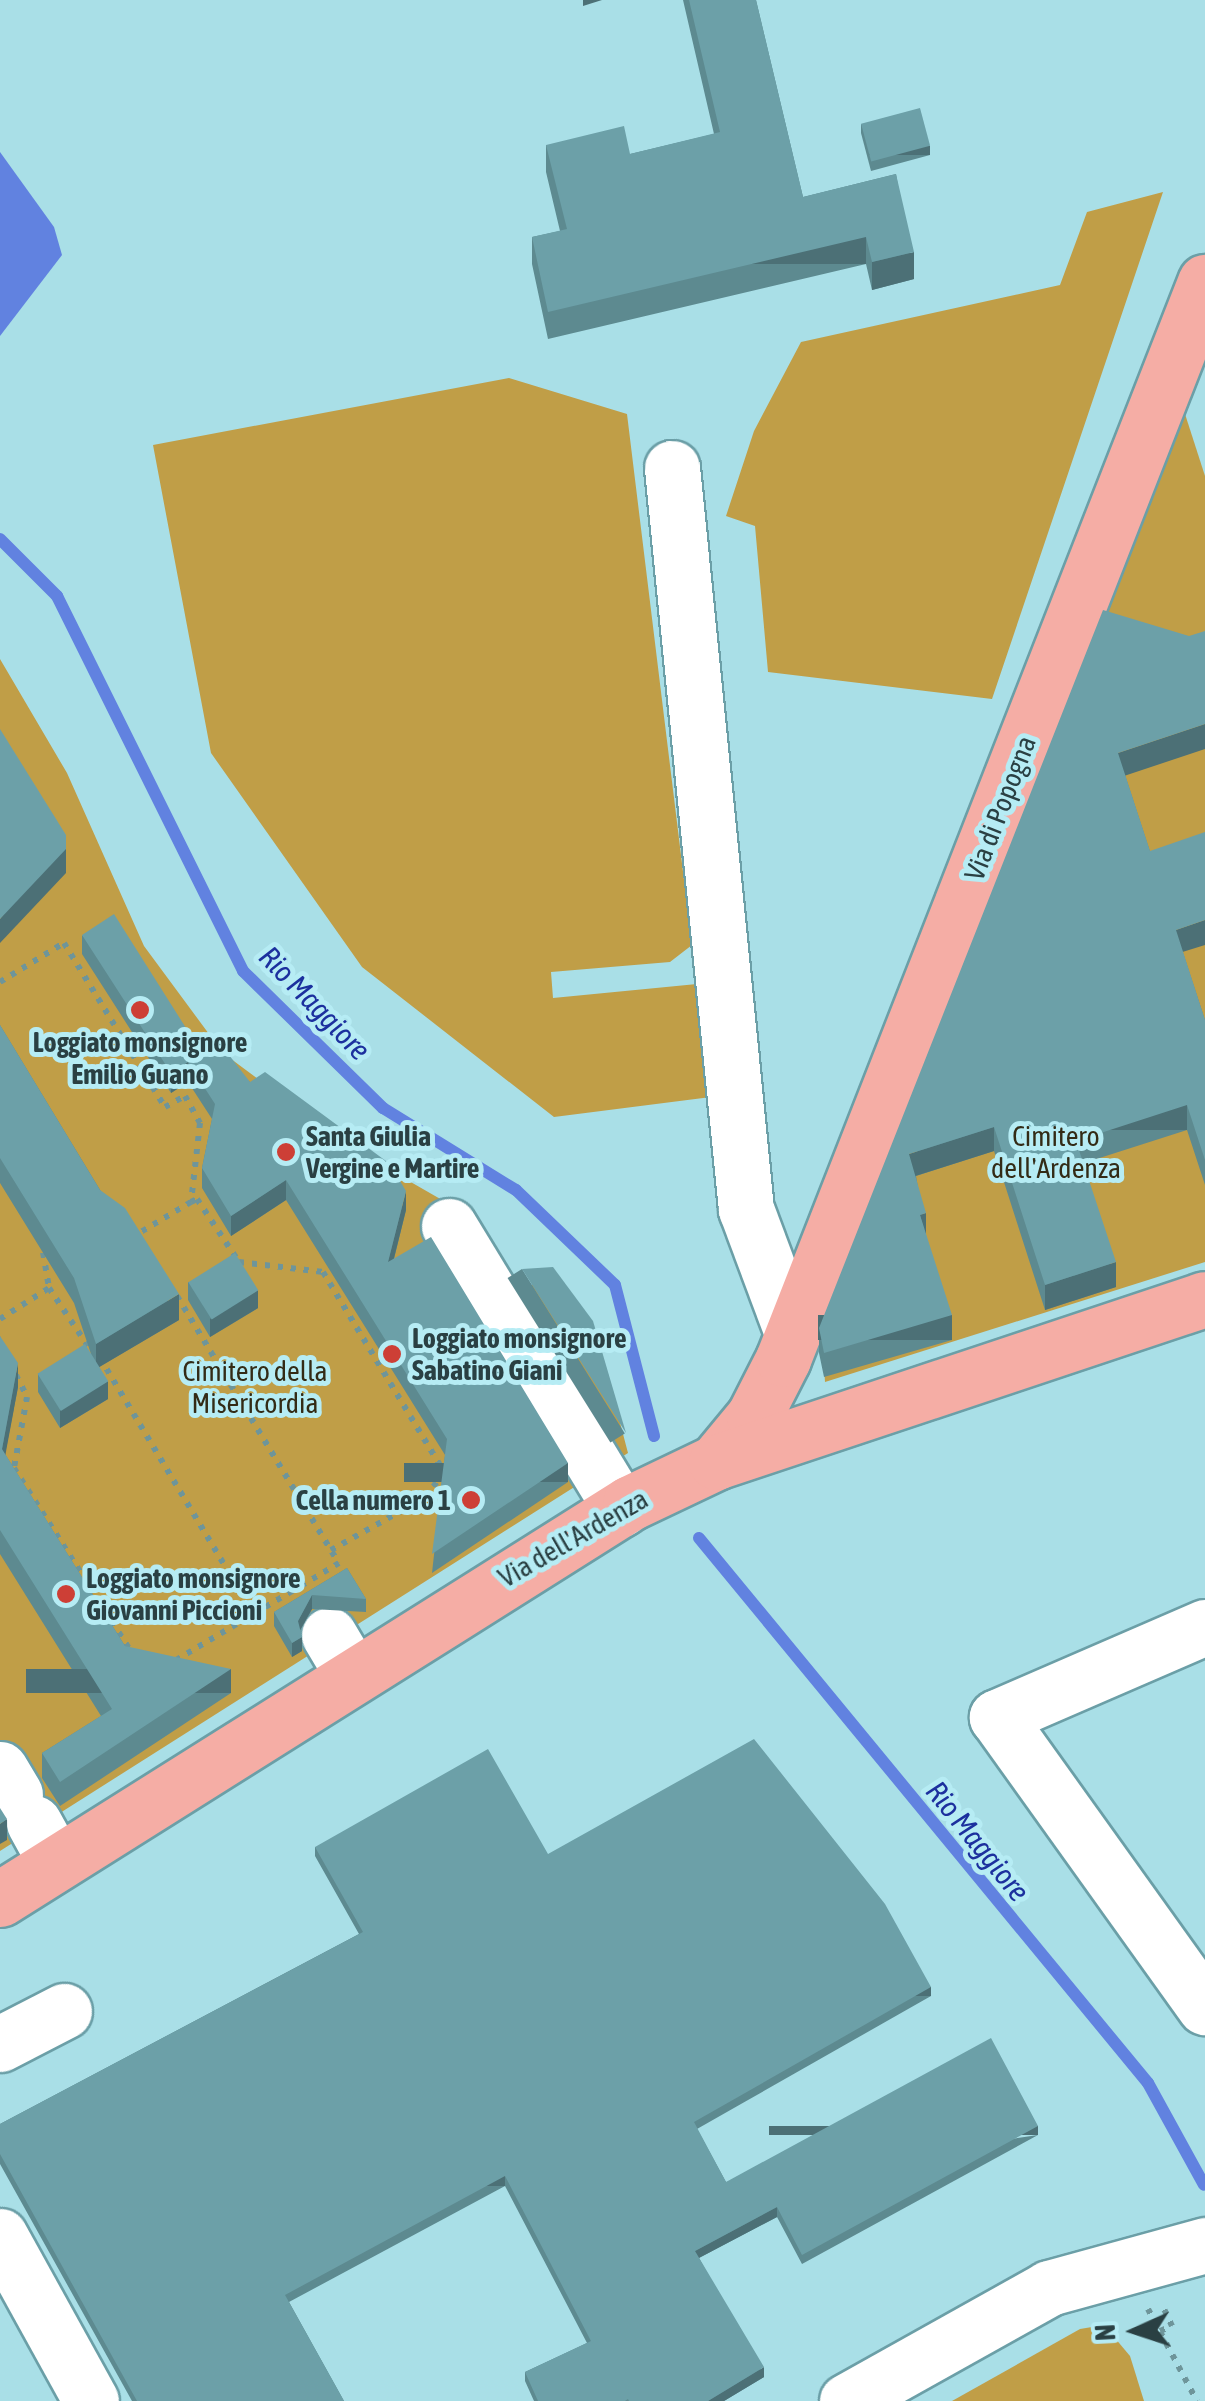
<!DOCTYPE html>
<html>
<head>
<meta charset="utf-8">
<style>
	body { margin:0 }
	#map { position:relative; width:1205px; height:2401px; overflow:hidden; background:#a9dfe7; font-family:"Asap Condensed",sans-serif }
	div>[style] { position:absolute }
	.green>* { inset:0; background:#c09e47 }
	.water>* { inset:0; background:#6182e0 }
	.stream>* { height:12px; margin:-6px; padding:0 6px; transform-origin:6px; border-radius:6px; background:#6182e0 }
	.path>* { height:6px; margin-top:-3px; transform-origin:0; background:repeating-linear-gradient(90deg,#6e959a 0 5px,transparent 0 13px) }
	.roads { filter:drop-shadow(2px 0 #6b9fa7) drop-shadow(-2px 0 #6b9fa7) drop-shadow(0 2px #6b9fa7) drop-shadow(0 -2px #6b9fa7) }
	.minor>* { height:55px; margin:-27.5px; padding:0 27.5px; transform-origin:27.5px; border-radius:27.5px; background:#fff }
	.major>* { height:55px; margin:-27.5px; padding:0 27.5px; transform-origin:27.5px; border-radius:27.5px; background:#f5ada5 }
	.wall>* { inset:0; background:#5d8a90; transform-origin:0 0 }
	.shaded-wall>* { inset:0; background:#4c7076; transform-origin:0 0 }
	.building>* { inset:0; background:#6ca0a8; transform-origin:0 0 }
	.dots>* { width:28px; height:28px; translate:-50% -50%; box-sizing:border-box; border:5px solid #b6ecf4; border-radius:50% }
	span { translate:-50% -50%; white-space:nowrap; text-align:center; line-height:1.15; -webkit-text-stroke:10px #b6ecf4; paint-order:stroke }
	.street-label { font-size:28px; color:#2a4043 }
	.poi-label { font-size:28px; color:#2a4043; font-weight:700 }
	.left { translate:0 -50%; text-align:left }
	.right { translate:-100% -50%; text-align:right }
	.park-label { font-size:28px; color:#332b16 }
	.water-label { font-size:30px; color:#1c309e; font-style:italic }
	.north { position:absolute; left:1085px; top:2281px; width:100px; height:100px; -webkit-text-stroke:8px #b6ecf4; paint-order:stroke; rotate:267deg; font-size:28px; font-weight:700; line-height:40px; text-align:center; color:#2a4043 }
	.north::after { content:''; display:block; margin:auto; width:35px; height:45px; background:#2a4043; clip-path:polygon(50% 0,100% 100%,50% 72%,0 100%) }
</style>
</head>
<body>
<div id="map">
	<div class="green">
		<div style="clip-path:polygon(1163px 192px,992px 699px,768px 672px,755px 526px,726px 516px,754px 431px,801px 342px,1060px 285px,1087px 212px)"></div>
		<div style="clip-path:polygon(509px 378px,627px 414px,692px 945px,670px 962px,551px 972px,553px 998px,697px 984px,711px 1097px,554px 1117px,362px 967px,211px 753px,153px 445px)"></div>
		<div style="clip-path:polygon(1185px 414px,1205px 476px,1205px 1262px,825px 1382px,822px 1337px)"></div>
		<div style="clip-path:polygon(0 659px,67px 773px,144px 946px,223px 1053px,348px 1146px,456px 1208px,505px 1289px,558px 1281px,597px 1335px,628px 1453px,0 1851px)"></div>
		<div style="clip-path:polygon(1104px 2325px,1130px 2356px,1144px 2401px,952px 2401px,1080px 2329px)"></div>
	</div>
	<div class="water">
		<div style="clip-path:polygon(0 152px,54px 227px,62px 255px,0 336px)"></div>
	</div>
	<div class="stream">
		<div style="left:0;top:539px;width:81px;rotate:45deg"></div>
		<div style="left:57px;top:596px;width:419px;rotate:63.6deg"></div>
		<div style="left:243px;top:971px;width:196px;rotate:44.4deg"></div>
		<div style="left:383px;top:1108px;width:156px;rotate:31.7deg"></div>
		<div style="left:516px;top:1190px;width:137px;rotate:43.8deg"></div>
		<div style="left:615px;top:1285px;width:156px;rotate:75.5deg"></div>
		<div style="left:699px;top:1538px;width:706px;rotate:50.52deg"></div>
		<div style="left:1148px;top:2083px;width:116px;rotate:61.2deg"></div>
	</div>
	<div class="path">
		<div style="left:0;top:982px;width:75px;rotate:-31.4deg"></div>
		<div style="left:64px;top:943px;width:193px;rotate:58.4deg"></div>
		<div style="left:165px;top:1107px;width:23px;rotate:-29deg"></div>
		<div style="left:185px;top:1096px;width:31px;rotate:61deg"></div>
		<div style="left:200px;top:1123px;width:80px;rotate:96.5deg"></div>
		<div style="left:191px;top:1202px;width:61px;rotate:149.2deg"></div>
		<div style="left:191px;top:1202px;width:7px;rotate:-27deg"></div>
		<div style="left:197px;top:1199px;width:76px;rotate:56.3deg"></div>
		<div style="left:239px;top:1262px;width:85px;rotate:6.8deg"></div>
		<div style="left:323px;top:1272px;width:234px;rotate:58.8deg"></div>
		<div style="left:444px;top:1472px;width:31px;rotate:126deg"></div>
		<div style="left:426px;top:1497px;width:109px;rotate:150.8deg"></div>
		<div style="left:41px;top:1240px;width:49px;rotate:80.5deg"></div>
		<div style="left:177px;top:1296px;width:312px;rotate:58.8deg"></div>
		<div style="left:339px;top:1563px;width:47px;rotate:149deg"></div>
		<div style="left:0;top:1319px;width:58px;rotate:-32.3deg"></div>
		<div style="left:49px;top:1288px;width:70px;rotate:56.1deg"></div>
		<div style="left:100px;top:1358px;width:299px;rotate:59deg"></div>
		<div style="left:16px;top:1375px;width:25px;rotate:63deg"></div>
		<div style="left:27px;top:1397px;width:72px;rotate:100.4deg"></div>
		<div style="left:14px;top:1468px;width:216px;rotate:57.5deg"></div>
		<div style="left:176px;top:1660px;width:143px;rotate:-30.7deg"></div>
		<div style="left:1148px;top:2309px;width:104px;rotate:62deg"></div>
		<div style="left:1160px;top:2331px;width:13px;rotate:-23deg"></div>
		<div style="left:1172px;top:2326px;width:23px;rotate:-115deg"></div>
	</div>
	<div class="roads">
		<div class="minor">
			<div style="left:672px;top:468px;width:745px;rotate:84.3deg"></div>
			<div style="left:746px;top:1209px;width:132px;rotate:69.6deg"></div>
			<div style="left:449px;top:1226px;width:331px;rotate:58.7deg"></div>
			<div style="left:1205px;top:1627px;width:227px;rotate:156.6deg"></div>
			<div style="left:997px;top:1717px;width:357px;rotate:54.4deg"></div>
			<div style="left:329px;top:1635px;width:43px;rotate:59.3deg"></div>
			<div style="left:0;top:1769px;width:29px;rotate:59deg"></div>
			<div style="left:34px;top:1823px;width:43px;rotate:61.1deg"></div>
			<div style="left:0;top:2044px;width:72px;rotate:-27.3deg"></div>
			<div style="left:0;top:2236px;width:188px;rotate:61.1deg"></div>
			<div style="left:847px;top:2401px;width:231px;rotate:-29.2deg"></div>
			<div style="left:1049px;top:2288px;width:162px;rotate:-15.4deg"></div>
		</div>
		<div class="major">
			<div style="left:716px;top:1462px;width:60px;rotate:-50.4deg"></div>
			<div style="left:754px;top:1416px;width:64px;rotate:-63deg"></div>
			<div style="left:783px;top:1359px;width:1157px;rotate:-68.6deg"></div>
			<div style="left:0;top:1899px;width:744px;rotate:-32.15deg"></div>
			<div style="left:630px;top:1503px;width:95px;rotate:-25.5deg"></div>
			<div style="left:716px;top:1462px;width:515px;rotate:-18.43deg"></div>
		</div>
	</div>
	<div class="wall">
		<div style="clip-path:polygon(683px 0,756px 0,803px 197px,896px 174px,914px 279px,872px 290px,866px 264px,548px 339px,532px 264px,532px 237px,560px 231px,546px 172px,546px 145px,630px 154px,714px 134px)"></div>
		<div style="clip-path:polygon(861px 124px,930px 155px,871px 171px,861px 133px)"></div>
		<div style="clip-path:polygon(1125px 775px,1205px 1020px,1205px 1185px,1187px 1130px,1084px 1163px,1116px 1287px,1045px 1310px,994px 1151px,916px 1176px,926px 1236px,952px 1340px,824px 1377px,819px 1353px,819px 1328px)"></div>
		<div style="clip-path:polygon(82px 935px,198px 1047px,250px 1082px,406px 1210px,394px 1259px,568px 1482px,432px 1573px,445px 1455px,286px 1200px,231px 1236px,202px 1188px,202px 1168px,212px 1119px,188px 1082px,171px 1093px,82px 954px)"></div>
		<div style="clip-path:polygon(0 1025px,179px 1320px,99px 1367px,108px 1399px,60px 1428px,38px 1392px,38px 1374px,91px 1354px,74px 1303px,0 1183px)"></div>
		<div style="left:522px;top:1269px;width:194px;height:17px;rotate:58deg"></div>
		<div style="clip-path:polygon(188px 1282px,258px 1308px,210px 1337px,188px 1300px)"></div>
		<div style="clip-path:polygon(0 1336px,18px 1387px,5px 1454px,125px 1646px,231px 1693px,60px 1806px,42px 1778px,42px 1753px,101px 1716px,0 1554px)"></div>
		<div style="clip-path:polygon(347px 1568px,366px 1599px,366px 1612px,312px 1609px,300px 1630px,302px 1651px,292px 1657px,274px 1626px,274px 1612px)"></div>
		<div style="clip-path:polygon(315px 1847px,548px 1854px,931px 1996px,697px 2129px,726px 2182px,1038px 2135px,802px 2264px,777px 2217px,699px 2258px,764px 2377px,724px 2401px,534px 2401px,525px 2381px,525px 2372px,587px 2343px,505px 2186px,289px 2302px,344px 2401px,132px 2401px,0 2164px,0 2124px,359px 1934px,315px 1856px)"></div>
	</div>
	<div class="shaded-wall">
		<div style="clip-path:polygon(583px 0,602px 0,583px 6px)"></div>
		<div style="left:930px;top:146px;width:9px;height:61px;rotate:90deg"></div>
		<div style="left:866px;top:237px;width:27px;height:327px;rotate:90deg"></div>
		<div style="clip-path:polygon(914px 252px,914px 279px,872px 290px,872px 262px)"></div>
		<div style="clip-path:polygon(1205px 724px,1205px 749px,1118px 778px,1118px 753px)"></div>
		<div style="clip-path:polygon(66px 835px,66px 873px,0 943px,0 919px)"></div>
		<div style="clip-path:polygon(1205px 920px,1205px 945px,1176px 954px,1176px 930px)"></div>
		<div style="clip-path:polygon(188px 1062px,188px 1082px,171px 1093px,171px 1073px)"></div>
		<div style="left:1187px;top:1105px;width:25px;height:117px;rotate:90deg"></div>
		<div style="clip-path:polygon(994px 1127px,994px 1151px,909px 1178px,909px 1154px)"></div>
		<div style="clip-path:polygon(286px 1180px,286px 1200px,231px 1236px,231px 1216px)"></div>
		<div style="clip-path:polygon(406px 1191px,406px 1210px,388px 1282px,388px 1262px)"></div>
		<div style="clip-path:polygon(926px 1213px,926px 1237px,920px 1215px)"></div>
		<div style="clip-path:polygon(1116px 1262px,1116px 1287px,1045px 1310px,1045px 1285px)"></div>
		<div style="clip-path:polygon(258px 1290px,258px 1308px,210px 1337px,210px 1319px)"></div>
		<div style="clip-path:polygon(179px 1294px,179px 1320px,96px 1369px,96px 1344px)"></div>
		<div style="left:952px;top:1315px;width:25px;height:134px;rotate:90deg"></div>
		<div style="clip-path:polygon(18px 1363px,18px 1387px,2px 1473px,2px 1449px)"></div>
		<div style="clip-path:polygon(108px 1381px,108px 1399px,60px 1428px,60px 1410px)"></div>
		<div style="left:568px;top:1463px;width:19px;height:164px;rotate:90deg"></div>
		<div style="clip-path:polygon(312px 1595px,312px 1609px,298px 1634px,298px 1621px)"></div>
		<div style="clip-path:polygon(302px 1637px,302px 1651px,292px 1657px,292px 1643px)"></div>
		<div style="left:231px;top:1669px;width:24px;height:205px;rotate:90deg"></div>
		<div style="clip-path:polygon(7px 1819px,7px 1840px,0 1844px,0 1824px)"></div>
		<div style="left:931px;top:1987px;width:9px;height:273px;rotate:90deg"></div>
		<div style="left:1038px;top:2126px;width:9px;height:269px;rotate:90deg"></div>
		<div style="left:505px;top:2176px;width:10px;height:250px;rotate:90deg"></div>
		<div style="clip-path:polygon(777px 2207px,777px 2217px,695px 2260px,695px 2251px)"></div>
		<div style="clip-path:polygon(764px 2367px,764px 2377px,724px 2401px,708px 2401px)"></div>
	</div>
	<div class="building">
		<div style="clip-path:polygon(689px 0,756px 0,803px 197px,896px 174px,914px 252px,872px 262px,866px 237px,548px 312px,532px 237px,567px 229px,546px 145px,624px 126px,630px 154px,720px 132px)"></div>
		<div style="left:920px;top:108px;width:39px;height:61px;rotate:75deg"></div>
		<div style="clip-path:polygon(1103px 610px,1189px 636px,1205px 631px,1205px 724px,1118px 753px,1150px 851px,1205px 832px,1205px 920px,1176px 930px,1205px 1020px,1205px 1160px,1187px 1105px,1076px 1141px,1116px 1262px,1045px 1285px,994px 1127px,909px 1154px,926px 1213px,920px 1215px,952px 1315px,824px 1353px,819px 1328px)"></div>
		<div style="clip-path:polygon(0 729px,66px 835px,66px 849px,0 919px)"></div>
		<div style="clip-path:polygon(114px 914px,198px 1047px,215px 1037px,250px 1082px,265px 1072px,390px 1164px,406px 1191px,388px 1262px,431px 1237px,568px 1463px,432px 1554px,447px 1439px,286px 1180px,231px 1216px,202px 1168px,215px 1104px,188px 1062px,171px 1073px,82px 935px)"></div>
		<div style="clip-path:polygon(0 1025px,100px 1190px,125px 1208px,179px 1294px,96px 1344px,74px 1278px,0 1158px)"></div>
		<div style="left:235px;top:1253px;width:44px;height:55px;rotate:58deg"></div>
		<div style="clip-path:polygon(553px 1267px,593px 1321px,626px 1433px,522px 1269px)"></div>
		<div style="clip-path:polygon(0 1336px,18px 1363px,2px 1449px,125px 1646px,231px 1669px,60px 1782px,42px 1753px,112px 1709px,0 1530px)"></div>
		<div style="left:85px;top:1344px;width:44px;height:56px;rotate:58deg"></div>
		<div style="clip-path:polygon(347px 1568px,366px 1599px,312px 1595px,298px 1621px,302px 1637px,292px 1643px,274px 1612px)"></div>
		<div style="clip-path:polygon(754px 1739px,885px 1904px,931px 1987px,694px 2122px,726px 2182px,991px 2038px,1038px 2126px,802px 2255px,777px 2207px,695px 2251px,764px 2367px,708px 2401px,629px 2401px,628px 2399px,625px 2401px,538px 2401px,525px 2372px,591px 2341px,505px 2176px,285px 2295px,344px 2401px,137px 2401px,0 2154px,0 2124px,363px 1932px,315px 1847px,488px 1749px,548px 1854px)"></div>
		<div style="clip-path:polygon(0 1808px,7px 1819px,0 1824px)"></div>
	</div>
	<div class="dots">
		<div style="left:140px;top:1010px;background:#cd3f36"></div>
		<div style="left:286px;top:1152px;background:#cd3f36"></div>
		<div style="left:392px;top:1354px;background:#cd3f36"></div>
		<div style="left:471px;top:1500px;background:#cd3f36"></div>
		<div style="left:66px;top:1594px;background:#cd3f36"></div>
	</div>
	<div class="street-label">
		<span style="left:1000px;top:808px;rotate:-69deg">Via di Popogna</span>
		<span style="left:573px;top:1538px;rotate:-30deg">Via dell'Ardenza</span>
	</div>
	<div class="poi-label">
		<span style="left:140px;top:1058px">Loggiato monsignore<br>Emilio Guano</span>
		<span class="left" style="left:306px;top:1152px">Santa Giulia<br>Vergine e Martire</span>
		<span class="left" style="left:412px;top:1354px">Loggiato monsignore<br>Sabatino Giani</span>
		<span class="right" style="left:451px;top:1500px">Cella numero 1</span>
		<span class="left" style="left:86px;top:1594px">Loggiato monsignore<br>Giovanni Piccioni</span>
	</div>
	<div class="park-label">
		<span style="left:1056px;top:1152px">Cimitero<br>dell'Ardenza</span>
		<span style="left:255px;top:1387px">Cimitero della<br>Misericordia</span>
	</div>
	<div class="water-label">
		<span style="left:315px;top:1003px;rotate:46deg">Rio Maggiore</span>
		<span style="left:978px;top:1841px;rotate:51deg">Rio Maggiore</span>
	</div>
	<div class="north">N</div>
</div>
</body>
</html>
